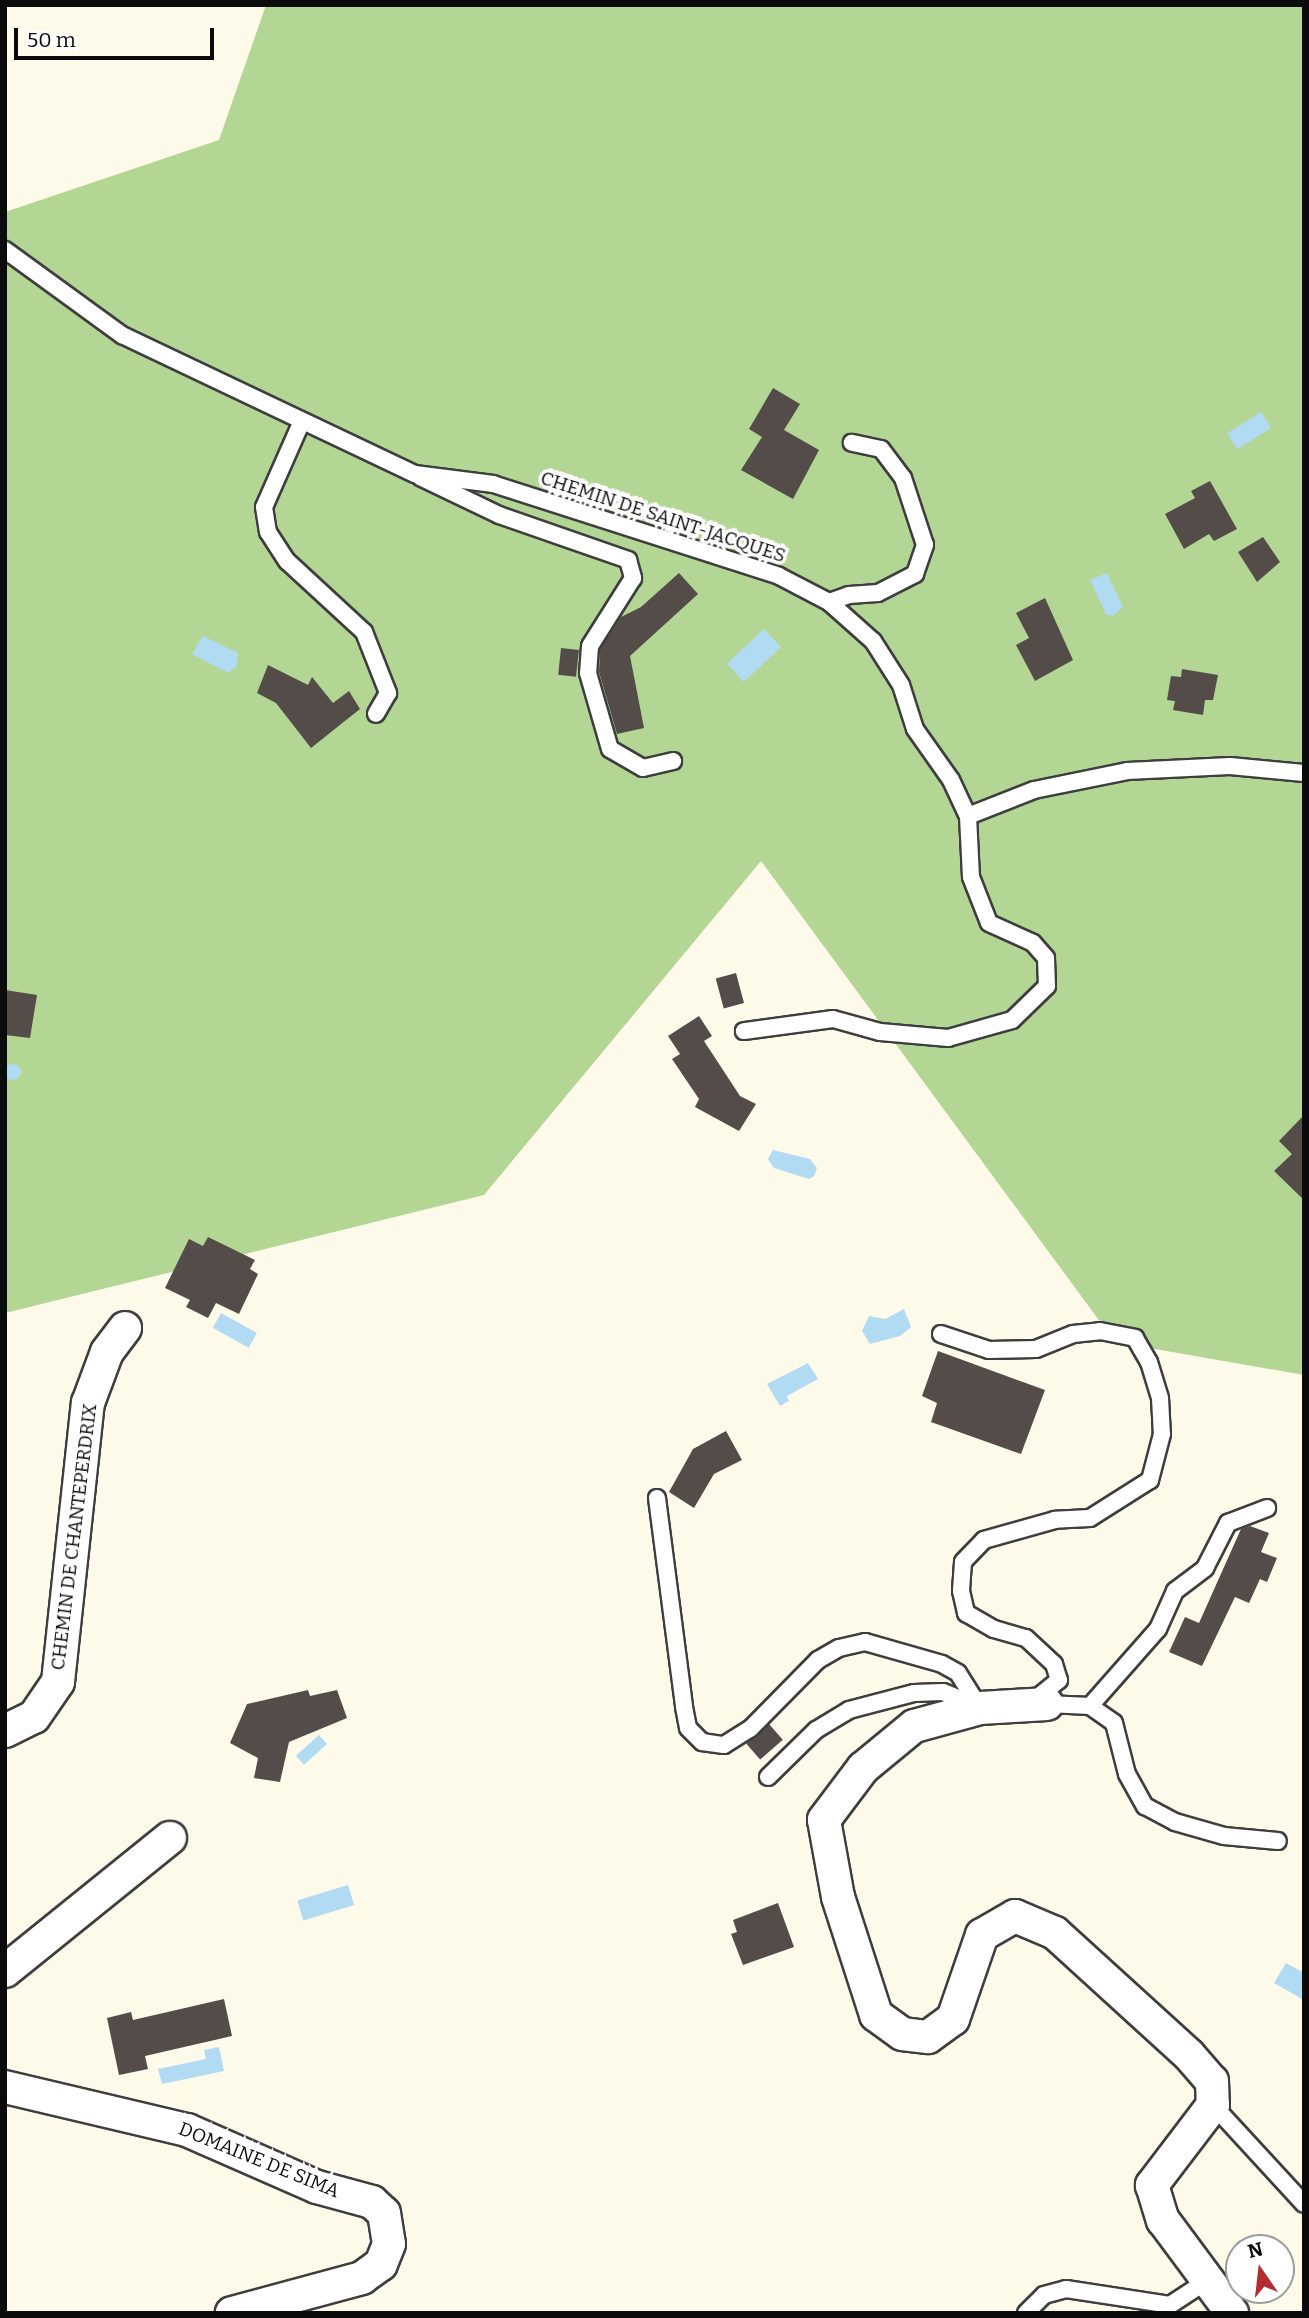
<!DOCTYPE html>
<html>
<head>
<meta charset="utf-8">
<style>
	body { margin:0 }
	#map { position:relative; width:1309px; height:2318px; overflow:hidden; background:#fefae9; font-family:Bitter,serif }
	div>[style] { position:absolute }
	.forest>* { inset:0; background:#b3d695 }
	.water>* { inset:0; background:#b1daf3; transform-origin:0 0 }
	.round { border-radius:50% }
	.building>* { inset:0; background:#534c48; transform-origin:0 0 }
	.roads { filter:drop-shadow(2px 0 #3e3e3e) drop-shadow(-2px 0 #3e3e3e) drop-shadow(0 2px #3e3e3e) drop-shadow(0 -2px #3e3e3e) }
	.service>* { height:16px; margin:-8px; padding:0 8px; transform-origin:8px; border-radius:8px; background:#fff }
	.minor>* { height:32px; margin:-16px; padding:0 16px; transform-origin:16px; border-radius:16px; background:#fff }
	span { translate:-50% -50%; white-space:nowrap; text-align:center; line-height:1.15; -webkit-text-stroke:7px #fff; paint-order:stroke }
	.street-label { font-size:19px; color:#0b0b0b }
	.frame { position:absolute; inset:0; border:7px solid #0b0b0b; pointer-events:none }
	.north { position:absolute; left:1225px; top:2234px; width:70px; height:70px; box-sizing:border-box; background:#fff; border:2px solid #9d9d9d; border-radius:50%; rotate:346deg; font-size:19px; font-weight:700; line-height:28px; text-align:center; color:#0b0b0b }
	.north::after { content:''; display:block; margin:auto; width:24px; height:32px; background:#b32a31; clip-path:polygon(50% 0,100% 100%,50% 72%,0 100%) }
	.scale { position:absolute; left:14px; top:28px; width:200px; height:32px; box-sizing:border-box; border:4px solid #0b0b0b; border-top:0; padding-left:9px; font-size:21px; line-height:24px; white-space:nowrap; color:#0b0b0b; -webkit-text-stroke:5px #fff; paint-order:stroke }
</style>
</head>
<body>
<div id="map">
	<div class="forest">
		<div style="clip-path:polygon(266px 5px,1304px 5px,1304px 1375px,1115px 1342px,761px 861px,484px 1195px,5px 1313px,5px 212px,219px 140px)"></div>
	</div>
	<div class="water">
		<div style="left:1261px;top:412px;width:19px;height:40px;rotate:58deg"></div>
		<div style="clip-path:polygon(1107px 573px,1123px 607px,1113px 616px,1106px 614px,1090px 580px)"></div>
		<div style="left:764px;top:629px;width:25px;height:51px;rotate:47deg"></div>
		<div style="clip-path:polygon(203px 636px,238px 653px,236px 667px,228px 673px,192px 654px)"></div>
		<div class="round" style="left:5px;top:1064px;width:16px;height:16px"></div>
		<div style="clip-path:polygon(773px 1150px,810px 1159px,817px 1168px,814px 1176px,809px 1179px,774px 1168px,768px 1159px)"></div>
		<div style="clip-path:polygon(904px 1309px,911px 1327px,900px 1336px,870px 1344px,862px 1331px,869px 1316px,885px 1319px)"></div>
		<div style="left:221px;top:1313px;width:41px;height:17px;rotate:29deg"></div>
		<div style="clip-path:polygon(808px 1363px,818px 1379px,787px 1396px,789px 1401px,780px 1406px,767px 1384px)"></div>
		<div style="left:319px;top:1735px;width:12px;height:31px;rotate:48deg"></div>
		<div style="left:348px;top:1885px;width:21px;height:53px;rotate:73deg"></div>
		<div style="clip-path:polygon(1286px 1963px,1304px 1973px,1304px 2000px,1274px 1983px)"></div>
		<div style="clip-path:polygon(219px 2047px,224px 2071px,162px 2084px,158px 2069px,206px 2059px,204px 2050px)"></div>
	</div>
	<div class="building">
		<div style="clip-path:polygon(773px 388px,800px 404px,784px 430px,819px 450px,793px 499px,741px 470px,762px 437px,749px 429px)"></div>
		<div style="clip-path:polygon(1210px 481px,1237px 529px,1214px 541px,1209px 534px,1184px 549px,1165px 514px,1195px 498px,1191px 491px)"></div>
		<div style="clip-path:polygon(1263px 537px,1280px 562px,1257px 582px,1238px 552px)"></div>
		<div style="clip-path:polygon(679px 573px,698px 594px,630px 656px,644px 728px,617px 734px,599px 672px,600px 649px,621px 617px,641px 607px)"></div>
		<div style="clip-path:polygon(1045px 598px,1073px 660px,1035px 681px,1016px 645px,1029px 638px,1016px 613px)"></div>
		<div style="left:561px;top:648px;width:18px;height:27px;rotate:6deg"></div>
		<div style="clip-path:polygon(268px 665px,308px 685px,312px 677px,333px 703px,349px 691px,360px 709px,311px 748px,276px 703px,257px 693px)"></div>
		<div style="clip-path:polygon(1182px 669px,1218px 675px,1213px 700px,1205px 700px,1203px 715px,1173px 710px,1175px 701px,1167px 700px,1171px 676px,1181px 677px)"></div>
		<div style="left:736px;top:973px;width:31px;height:21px;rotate:75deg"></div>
		<div style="clip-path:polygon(5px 990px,37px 995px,30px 1038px,5px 1035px)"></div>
		<div style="clip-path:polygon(699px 1016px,712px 1036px,704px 1041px,740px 1096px,756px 1104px,739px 1131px,695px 1107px,699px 1099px,672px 1059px,680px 1054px,668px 1036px)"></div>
		<div style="clip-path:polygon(1304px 1115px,1304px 1200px,1274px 1171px,1292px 1154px,1279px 1141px)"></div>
		<div style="clip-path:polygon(208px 1237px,255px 1260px,250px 1269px,258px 1274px,239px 1314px,216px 1303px,208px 1318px,186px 1307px,190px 1300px,165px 1288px,189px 1239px,203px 1246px)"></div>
		<div style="clip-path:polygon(938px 1351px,1045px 1390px,1021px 1454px,931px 1422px,937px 1403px,922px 1396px)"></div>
		<div style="clip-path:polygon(726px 1431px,742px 1460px,714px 1474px,694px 1508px,669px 1492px,693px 1449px)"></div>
		<div style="clip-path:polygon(1250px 1526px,1269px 1533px,1261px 1552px,1277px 1558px,1267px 1582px,1260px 1579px,1249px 1603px,1235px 1597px,1202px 1666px,1169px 1652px,1185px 1617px,1199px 1623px,1241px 1529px)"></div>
		<div style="clip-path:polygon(308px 1690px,310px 1696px,337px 1690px,347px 1718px,289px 1742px,280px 1782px,254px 1778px,258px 1758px,230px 1743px,247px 1704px)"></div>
		<div style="left:769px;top:1724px;width:21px;height:30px;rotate:49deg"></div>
		<div style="clip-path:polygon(778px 1903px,794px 1947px,743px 1965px,731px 1934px,737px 1932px,733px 1920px)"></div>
		<div style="clip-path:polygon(224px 1999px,232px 2036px,145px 2056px,148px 2069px,119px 2075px,107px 2018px,131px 2012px,133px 2020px)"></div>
	</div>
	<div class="roads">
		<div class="service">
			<div style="left:5px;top:250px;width:145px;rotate:36deg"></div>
			<div style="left:122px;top:335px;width:324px;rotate:25.4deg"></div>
			<div style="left:415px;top:474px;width:79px;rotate:7.3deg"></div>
			<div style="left:493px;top:484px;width:300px;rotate:17.8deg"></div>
			<div style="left:779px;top:576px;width:56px;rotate:27.5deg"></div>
			<div style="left:829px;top:602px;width:59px;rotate:41.6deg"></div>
			<div style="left:873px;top:641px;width:52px;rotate:57.5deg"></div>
			<div style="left:901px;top:685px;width:46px;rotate:72.3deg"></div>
			<div style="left:915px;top:729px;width:62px;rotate:54.8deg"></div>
			<div style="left:951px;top:780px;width:40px;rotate:65deg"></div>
			<div style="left:968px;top:816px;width:61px;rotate:87.2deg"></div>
			<div style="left:971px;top:877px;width:49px;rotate:68.6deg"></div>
			<div style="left:989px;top:923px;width:48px;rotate:24.4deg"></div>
			<div style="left:1033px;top:943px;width:20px;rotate:49deg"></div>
			<div style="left:1046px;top:958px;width:28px;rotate:88deg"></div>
			<div style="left:1047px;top:986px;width:49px;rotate:135.8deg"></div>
			<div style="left:1012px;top:1020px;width:66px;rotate:164.3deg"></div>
			<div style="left:948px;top:1038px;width:68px;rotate:-175deg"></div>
			<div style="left:880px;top:1032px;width:49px;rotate:-164.5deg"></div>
			<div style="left:833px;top:1019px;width:90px;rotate:172.3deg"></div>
			<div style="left:302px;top:421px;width:94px;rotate:113.8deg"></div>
			<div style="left:264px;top:507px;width:25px;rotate:81deg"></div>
			<div style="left:268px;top:532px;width:35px;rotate:57deg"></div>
			<div style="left:287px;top:561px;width:105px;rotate:42.7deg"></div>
			<div style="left:364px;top:632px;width:66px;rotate:68.5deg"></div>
			<div style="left:388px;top:693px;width:24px;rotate:120deg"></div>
			<div style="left:420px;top:477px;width:88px;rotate:25.7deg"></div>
			<div style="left:499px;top:515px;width:137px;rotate:19.2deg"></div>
			<div style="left:628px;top:560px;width:19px;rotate:74deg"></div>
			<div style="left:633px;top:578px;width:80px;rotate:122.3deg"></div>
			<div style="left:590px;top:646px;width:27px;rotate:94deg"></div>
			<div style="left:588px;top:673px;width:79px;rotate:73.9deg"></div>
			<div style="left:610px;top:749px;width:38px;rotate:30deg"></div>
			<div style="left:643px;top:768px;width:31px;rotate:-13deg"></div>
			<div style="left:829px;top:602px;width:21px;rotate:-19deg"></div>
			<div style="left:849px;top:595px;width:29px;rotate:-4deg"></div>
			<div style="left:878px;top:593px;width:42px;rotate:-27.2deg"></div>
			<div style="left:915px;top:574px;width:31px;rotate:-71deg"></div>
			<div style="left:925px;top:545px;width:71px;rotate:-108.2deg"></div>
			<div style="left:903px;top:478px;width:36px;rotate:-127deg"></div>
			<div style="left:881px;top:449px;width:30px;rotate:-168deg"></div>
			<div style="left:968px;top:816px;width:71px;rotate:-21.5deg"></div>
			<div style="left:1034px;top:790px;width:95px;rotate:-11.5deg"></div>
			<div style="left:1127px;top:771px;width:103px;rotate:-2.8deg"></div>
			<div style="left:1230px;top:766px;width:74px;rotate:5.4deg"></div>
			<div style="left:941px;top:1334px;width:51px;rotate:18.4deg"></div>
			<div style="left:989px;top:1350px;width:47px;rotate:-1.2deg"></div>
			<div style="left:1036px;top:1349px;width:40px;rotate:-22deg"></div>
			<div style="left:1073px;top:1334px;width:27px;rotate:-6deg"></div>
			<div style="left:1100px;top:1331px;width:36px;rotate:11deg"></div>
			<div style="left:1135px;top:1338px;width:28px;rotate:60deg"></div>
			<div style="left:1149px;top:1362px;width:38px;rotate:73deg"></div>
			<div style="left:1160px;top:1398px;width:36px;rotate:87deg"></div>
			<div style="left:1162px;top:1434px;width:48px;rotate:104.6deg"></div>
			<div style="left:1150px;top:1480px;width:71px;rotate:147.7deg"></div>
			<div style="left:1090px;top:1518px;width:35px;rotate:177deg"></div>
			<div style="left:1055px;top:1520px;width:74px;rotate:164.3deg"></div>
			<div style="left:984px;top:1540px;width:30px;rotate:134deg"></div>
			<div style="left:963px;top:1562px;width:29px;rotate:94deg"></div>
			<div style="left:961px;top:1591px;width:23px;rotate:77deg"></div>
			<div style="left:966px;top:1613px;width:32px;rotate:30deg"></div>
			<div style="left:994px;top:1629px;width:33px;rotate:16deg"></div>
			<div style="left:1026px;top:1638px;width:38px;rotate:43deg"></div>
			<div style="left:1054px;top:1664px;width:17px;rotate:73deg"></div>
			<div style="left:1059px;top:1680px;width:33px;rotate:141deg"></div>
			<div style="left:657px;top:1498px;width:211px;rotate:82.6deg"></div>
			<div style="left:684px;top:1707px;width:21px;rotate:79deg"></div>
			<div style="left:688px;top:1728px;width:20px;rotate:45deg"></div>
			<div style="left:702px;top:1742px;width:22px;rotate:8deg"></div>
			<div style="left:724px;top:1745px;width:31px;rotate:-32deg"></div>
			<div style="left:750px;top:1729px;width:97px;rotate:-45.4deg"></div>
			<div style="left:818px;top:1660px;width:24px;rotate:-30deg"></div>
			<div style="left:839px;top:1648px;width:27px;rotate:-13deg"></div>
			<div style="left:865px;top:1642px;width:80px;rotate:15.9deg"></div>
			<div style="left:942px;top:1664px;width:18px;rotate:29deg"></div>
			<div style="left:958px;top:1673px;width:41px;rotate:57.8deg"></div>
			<div style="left:1047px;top:1704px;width:43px;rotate:2.7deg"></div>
			<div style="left:1090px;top:1706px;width:103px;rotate:-48.6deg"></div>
			<div style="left:1158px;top:1629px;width:42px;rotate:-65.9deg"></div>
			<div style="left:1175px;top:1591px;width:38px;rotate:-37deg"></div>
			<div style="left:1205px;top:1568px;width:51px;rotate:-62.9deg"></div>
			<div style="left:1228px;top:1523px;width:42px;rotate:-21deg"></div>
			<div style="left:1090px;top:1706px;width:29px;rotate:35deg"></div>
			<div style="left:1114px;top:1723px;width:53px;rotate:75.7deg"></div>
			<div style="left:1127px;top:1774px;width:37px;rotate:61deg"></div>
			<div style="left:1145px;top:1806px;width:34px;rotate:28deg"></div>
			<div style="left:1175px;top:1822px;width:51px;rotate:15.9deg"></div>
			<div style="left:1224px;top:1836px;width:54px;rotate:5.3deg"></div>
			<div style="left:768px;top:1777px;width:67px;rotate:-44.4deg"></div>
			<div style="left:816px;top:1730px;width:39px;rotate:-31deg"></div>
			<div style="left:849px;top:1710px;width:67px;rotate:-14.7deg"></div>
			<div style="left:914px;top:1693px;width:29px;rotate:-2deg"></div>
			<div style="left:943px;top:1692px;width:35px;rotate:22deg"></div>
			<div style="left:1213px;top:2105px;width:134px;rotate:47.4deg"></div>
			<div style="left:1026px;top:2313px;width:25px;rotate:-45deg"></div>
			<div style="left:1044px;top:2295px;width:23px;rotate:-15deg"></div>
			<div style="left:1066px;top:2289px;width:105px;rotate:8.7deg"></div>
			<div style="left:1170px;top:2305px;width:42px;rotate:-33.3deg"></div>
		</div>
		<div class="minor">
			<div style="left:1047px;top:1704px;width:67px;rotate:176.6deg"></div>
			<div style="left:980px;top:1708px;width:68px;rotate:164.7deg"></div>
			<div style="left:914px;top:1726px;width:66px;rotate:140.5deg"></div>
			<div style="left:863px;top:1768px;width:65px;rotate:126.9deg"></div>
			<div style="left:824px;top:1820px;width:78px;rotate:79.7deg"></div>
			<div style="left:838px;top:1897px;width:124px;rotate:72.1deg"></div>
			<div style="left:876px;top:2015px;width:32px;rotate:36deg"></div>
			<div style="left:902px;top:2034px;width:26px;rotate:7deg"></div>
			<div style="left:928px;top:2037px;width:31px;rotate:-36deg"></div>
			<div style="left:953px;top:2019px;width:89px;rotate:-71deg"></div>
			<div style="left:982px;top:1935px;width:38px;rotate:-30deg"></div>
			<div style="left:1015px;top:1916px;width:43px;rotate:23deg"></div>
			<div style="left:1055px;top:1933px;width:181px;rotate:42.3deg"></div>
			<div style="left:1189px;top:2055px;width:35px;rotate:49deg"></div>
			<div style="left:1212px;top:2081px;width:24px;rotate:88deg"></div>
			<div style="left:1213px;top:2105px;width:101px;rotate:127.3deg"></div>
			<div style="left:1152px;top:2185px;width:37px;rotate:73deg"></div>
			<div style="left:1163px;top:2220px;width:116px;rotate:53.4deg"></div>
			<div style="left:5px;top:1731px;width:32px;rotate:-26deg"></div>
			<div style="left:34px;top:1717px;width:42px;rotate:-55.6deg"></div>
			<div style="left:58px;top:1682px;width:281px;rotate:-83.9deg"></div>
			<div style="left:88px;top:1403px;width:54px;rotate:-69.6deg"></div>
			<div style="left:107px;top:1352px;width:30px;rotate:-53deg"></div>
			<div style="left:5px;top:1971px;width:212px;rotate:-38.9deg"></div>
			<div style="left:5px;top:2087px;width:187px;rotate:13.3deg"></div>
			<div style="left:187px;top:2130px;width:142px;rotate:23.7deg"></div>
			<div style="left:317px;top:2187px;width:57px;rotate:15.3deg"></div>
			<div style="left:372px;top:2202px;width:16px;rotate:43deg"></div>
			<div style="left:384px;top:2213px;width:31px;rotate:81deg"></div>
			<div style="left:389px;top:2244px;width:22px;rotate:112deg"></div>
			<div style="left:381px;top:2264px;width:24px;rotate:144deg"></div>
			<div style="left:362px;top:2278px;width:135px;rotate:164.9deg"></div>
		</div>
	</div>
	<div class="street-label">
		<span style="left:663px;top:517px;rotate:18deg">CHEMIN DE SAINT-JACQUES</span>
		<span style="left:74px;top:1537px;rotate:-83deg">CHEMIN DE CHANTEPERDRIX</span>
		<span style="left:259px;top:2160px;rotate:22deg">DOMAINE DE SIMA</span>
	</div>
	<div class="frame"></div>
	<div class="north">N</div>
	<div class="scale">50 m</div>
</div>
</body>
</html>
